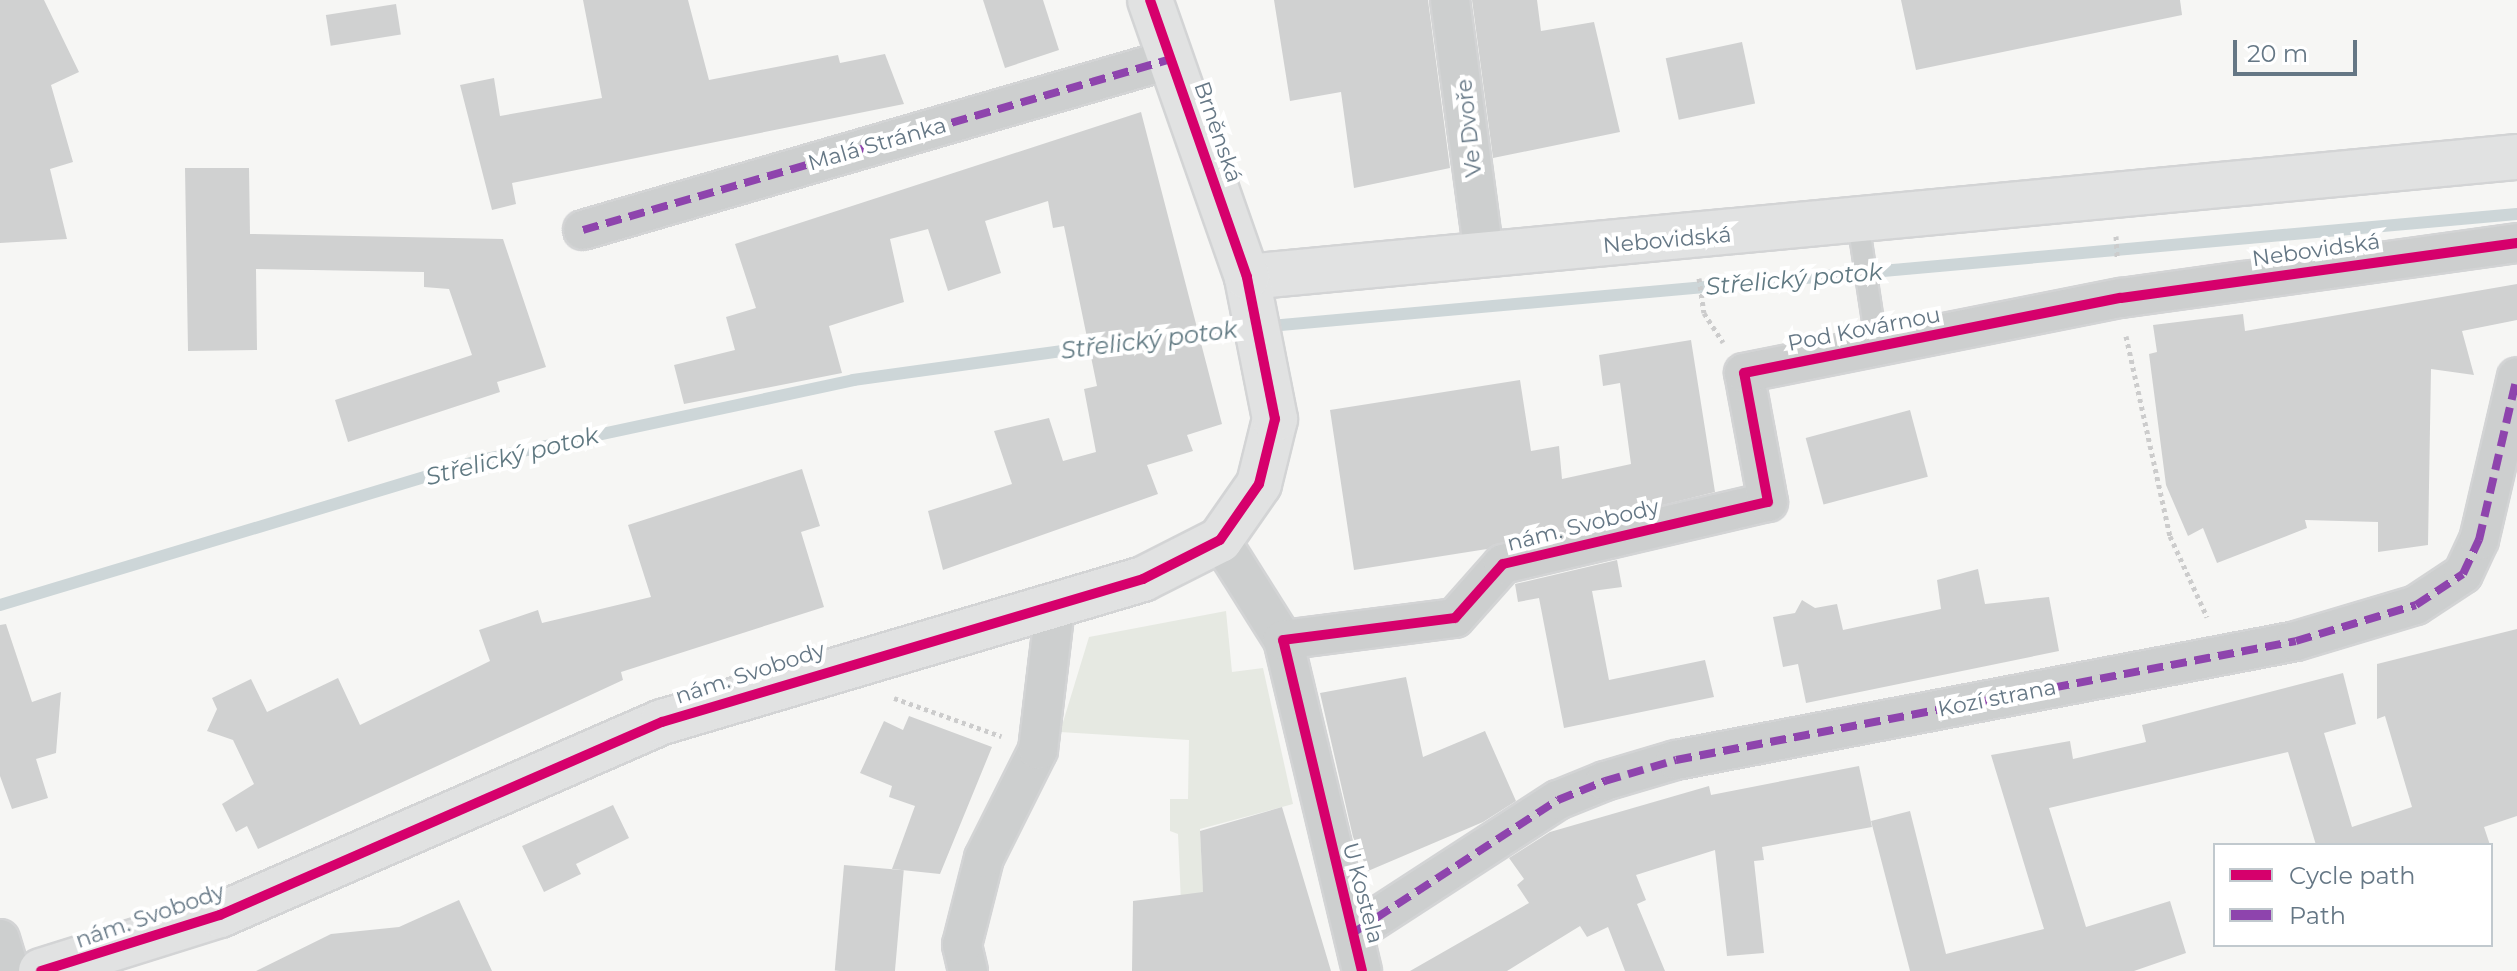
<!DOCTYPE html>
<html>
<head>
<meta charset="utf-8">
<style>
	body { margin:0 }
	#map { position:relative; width:2517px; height:971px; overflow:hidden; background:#f6f6f4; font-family:Montserrat,sans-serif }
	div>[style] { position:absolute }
	.green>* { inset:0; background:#e6e9e2 }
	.stream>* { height:12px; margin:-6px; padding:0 6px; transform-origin:6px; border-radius:6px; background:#cdd6d8 }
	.building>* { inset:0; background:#d0d1d1; transform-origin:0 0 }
	.path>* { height:5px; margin-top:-2.5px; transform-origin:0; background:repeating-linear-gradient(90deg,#ccc 0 4px,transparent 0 8px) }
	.roads { filter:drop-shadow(2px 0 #d3d4d5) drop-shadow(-2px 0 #d3d4d5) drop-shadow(0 2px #d3d4d5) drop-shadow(0 -2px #d3d4d5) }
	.lane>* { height:20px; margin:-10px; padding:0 10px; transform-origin:10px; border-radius:10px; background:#cdcfcf }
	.street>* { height:38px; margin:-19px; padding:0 19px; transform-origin:19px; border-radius:19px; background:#cdcfcf }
	.secondary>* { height:44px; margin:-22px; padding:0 22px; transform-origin:22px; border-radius:22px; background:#e1e2e2 }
	.quiet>* { height:8px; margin-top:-4px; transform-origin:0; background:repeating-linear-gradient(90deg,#8e44ad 0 16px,transparent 0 24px) }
	.cycleway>* { height:10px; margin:-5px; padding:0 5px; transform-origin:5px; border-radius:5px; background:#d6006c }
	span { translate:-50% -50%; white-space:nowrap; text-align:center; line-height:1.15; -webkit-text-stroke:8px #fff; paint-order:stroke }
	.street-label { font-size:22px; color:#657785 }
	.water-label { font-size:24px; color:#607982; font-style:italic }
	.legend { position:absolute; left:2213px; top:843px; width:280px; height:104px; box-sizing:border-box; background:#fff; border:2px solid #c1c9ce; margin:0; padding:10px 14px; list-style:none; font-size:24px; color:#657785 }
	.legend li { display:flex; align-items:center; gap:16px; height:40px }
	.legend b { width:40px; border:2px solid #c1c9ce }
	.scale { position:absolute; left:2233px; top:40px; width:124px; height:36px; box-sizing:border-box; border:4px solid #657785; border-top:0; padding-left:10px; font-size:24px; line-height:28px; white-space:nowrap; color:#657785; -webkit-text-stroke:6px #fff; paint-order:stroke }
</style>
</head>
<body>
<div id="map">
	<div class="green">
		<div style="clip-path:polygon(1226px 611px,1232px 672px,1263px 668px,1293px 804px,1200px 829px,1207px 971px,1184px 971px,1178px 834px,1170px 831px,1170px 799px,1188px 799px,1189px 740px,1060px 732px,1089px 637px)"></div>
	</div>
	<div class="stream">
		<div style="left:1182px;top:334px;width:1340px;rotate:-5.14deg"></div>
		<div style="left:0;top:605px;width:502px;rotate:-16.78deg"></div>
		<div style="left:481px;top:460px;width:381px;rotate:-12.1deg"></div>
		<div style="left:853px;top:380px;width:254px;rotate:-7.9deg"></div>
	</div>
	<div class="building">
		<div style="clip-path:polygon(0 0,44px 0,79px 72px,51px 85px,73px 162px,50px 169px,67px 239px,0 243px)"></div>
		<div style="clip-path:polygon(583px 0,688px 0,709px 80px,838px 55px,840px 63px,885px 54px,904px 104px,512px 183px,516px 204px,492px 210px,460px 85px,494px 78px,500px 116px,602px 98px)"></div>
		<div style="clip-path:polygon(983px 0,1043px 0,1059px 50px,1005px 68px)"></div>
		<div style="clip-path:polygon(1274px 0,1428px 0,1450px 168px,1354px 188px,1341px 92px,1290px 101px)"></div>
		<div style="clip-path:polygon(1472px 0,1537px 0,1541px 31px,1594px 22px,1620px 132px,1493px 158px)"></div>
		<div style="clip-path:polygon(1901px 0,2180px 0,2182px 15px,1916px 70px)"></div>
		<div style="left:396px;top:4px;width:31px;height:71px;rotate:81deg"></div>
		<div style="left:1742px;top:42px;width:63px;height:78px;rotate:78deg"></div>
		<div style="clip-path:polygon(1141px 112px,1222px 424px,1187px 435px,1193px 451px,1147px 465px,1158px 494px,943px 570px,928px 511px,1012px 484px,994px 431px,1049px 418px,1063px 461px,1096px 452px,1084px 389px,1097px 386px,1064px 226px,1053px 228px,1048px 201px,985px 221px,1001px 273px,948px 291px,928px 229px,890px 239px,904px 302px,829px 326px,842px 373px,684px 404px,674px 365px,735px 350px,726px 317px,756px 308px,735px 244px)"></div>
		<div style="clip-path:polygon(185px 168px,249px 168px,250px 234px,503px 239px,546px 367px,497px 382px,500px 392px,348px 442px,335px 400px,472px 355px,449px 289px,424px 287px,424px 272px,256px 269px,257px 350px,188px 351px)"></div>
		<div style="clip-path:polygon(2517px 284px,2517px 320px,2462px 331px,2474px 375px,2431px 369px,2428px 545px,2378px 552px,2378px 522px,2305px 520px,2307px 528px,2217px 563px,2203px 528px,2188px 536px,2166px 485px,2149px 354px,2157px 352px,2153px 325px,2243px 314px,2245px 331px)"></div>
		<div style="clip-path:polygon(1691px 340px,1715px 492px,1487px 549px,1354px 570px,1330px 410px,1520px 380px,1531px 451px,1559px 446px,1562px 479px,1631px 464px,1620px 383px,1603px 386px,1599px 355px)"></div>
		<div style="left:1910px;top:410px;width:69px;height:108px;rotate:75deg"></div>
		<div style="clip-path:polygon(802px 469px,820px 526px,801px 532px,824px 607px,621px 672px,623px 680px,258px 849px,247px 826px,236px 832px,222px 804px,254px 784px,233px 740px,207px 731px,217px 709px,212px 698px,251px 679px,267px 712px,338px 678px,360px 725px,490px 661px,479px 630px,538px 610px,542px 623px,651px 597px,628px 525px)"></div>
		<div style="clip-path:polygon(1617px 560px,1622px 587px,1592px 591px,1609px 680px,1705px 660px,1714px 697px,1564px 728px,1539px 598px,1518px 602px,1515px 584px)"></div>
		<div style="clip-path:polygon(1978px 569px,1985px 604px,2049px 597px,2059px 651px,1806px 703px,1798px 664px,1783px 667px,1773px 617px,1795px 613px,1802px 600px,1815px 608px,1837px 604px,1843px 630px,1941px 609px,1937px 580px)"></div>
		<div style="clip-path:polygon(6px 624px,32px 702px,61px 692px,56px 753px,36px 759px,48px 798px,12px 809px,0 776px,0 625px)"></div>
		<div style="clip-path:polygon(2517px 629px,2517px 816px,2484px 827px,2490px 845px,2316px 845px,2288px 752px,2049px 808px,2086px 927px,2170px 901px,2186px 953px,2134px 971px,1910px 971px,1871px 821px,1910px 811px,1946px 954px,2044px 929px,1991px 755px,2070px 741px,2073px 759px,2146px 742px,2142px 725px,2343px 673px,2356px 724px,2324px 733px,2352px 827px,2412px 807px,2385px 716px,2377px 719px,2377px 664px)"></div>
		<div style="clip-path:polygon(1406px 677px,1423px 757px,1485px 731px,1516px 801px,1483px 822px,1368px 871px,1353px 837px,1320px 693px)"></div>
		<div style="clip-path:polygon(909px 716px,992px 747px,940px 874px,892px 869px,915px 806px,889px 797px,892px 786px,860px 773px,884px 721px,903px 730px)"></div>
		<div style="clip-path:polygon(1859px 766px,1872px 827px,1762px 847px,1764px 860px,1754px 861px,1764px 953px,1727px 956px,1715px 850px,1636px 875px,1646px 900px,1637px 904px,1665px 971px,1625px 971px,1608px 927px,1587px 937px,1580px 926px,1507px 971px,1410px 971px,1529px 903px,1517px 885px,1524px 879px,1509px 858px,1550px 832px,1709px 786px,1711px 795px)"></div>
		<div style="clip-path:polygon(613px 805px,629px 838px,576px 864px,581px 874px,544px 892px,522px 846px)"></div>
		<div style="clip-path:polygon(1282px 807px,1331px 971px,1132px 971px,1133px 901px,1203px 892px,1200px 831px)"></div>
		<div style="left:844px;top:865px;width:60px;height:106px;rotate:5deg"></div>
		<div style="clip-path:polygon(459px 900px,492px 971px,256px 971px,331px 934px,399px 927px)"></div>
	</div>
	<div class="path">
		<div style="left:2116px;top:236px;width:22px;rotate:87deg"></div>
		<div style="left:1699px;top:278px;width:35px;rotate:82deg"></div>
		<div style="left:1704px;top:313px;width:35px;rotate:57deg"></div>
		<div style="left:2126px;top:336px;width:205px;rotate:77.6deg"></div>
		<div style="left:2170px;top:536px;width:89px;rotate:65.4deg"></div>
		<div style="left:894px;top:698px;width:114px;rotate:19.6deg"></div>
	</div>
	<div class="roads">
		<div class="lane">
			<div style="left:1858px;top:222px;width:126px;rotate:81.4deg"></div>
		</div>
		<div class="street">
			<div style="left:1450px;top:0;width:258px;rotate:82.4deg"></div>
			<div style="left:583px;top:230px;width:612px;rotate:-16.22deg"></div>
			<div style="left:1220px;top:540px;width:118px;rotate:57.8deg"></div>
			<div style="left:1356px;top:931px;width:241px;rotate:-33deg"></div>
			<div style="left:1558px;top:800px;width:51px;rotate:-22deg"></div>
			<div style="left:1605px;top:781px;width:74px;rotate:-16.5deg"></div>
			<div style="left:1676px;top:760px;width:631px;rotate:-10.86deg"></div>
			<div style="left:2296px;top:641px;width:125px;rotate:-16.7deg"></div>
			<div style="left:2416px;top:605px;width:56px;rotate:-33.4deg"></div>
			<div style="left:2463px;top:574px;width:38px;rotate:-65deg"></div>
			<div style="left:2479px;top:540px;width:167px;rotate:-76.9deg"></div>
			<div style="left:0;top:939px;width:34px;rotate:73deg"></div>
			<div style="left:968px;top:971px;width:27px;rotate:-103deg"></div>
			<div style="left:962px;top:945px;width:90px;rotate:-75.8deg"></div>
			<div style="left:984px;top:858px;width:121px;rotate:-63.4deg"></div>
			<div style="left:1038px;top:750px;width:144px;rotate:-83.2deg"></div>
			<div style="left:1362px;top:971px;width:340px;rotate:-103.4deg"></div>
			<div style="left:1283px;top:640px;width:173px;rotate:-7.3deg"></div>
			<div style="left:1455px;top:618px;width:72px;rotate:-48.4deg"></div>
			<div style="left:1503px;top:564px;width:272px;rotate:-13.2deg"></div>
			<div style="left:1768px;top:502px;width:131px;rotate:-100.5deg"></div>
			<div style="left:1744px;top:373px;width:384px;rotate:-11.3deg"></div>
			<div style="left:2121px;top:298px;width:400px;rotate:-7.9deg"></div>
		</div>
		<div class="secondary">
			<div style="left:1247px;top:277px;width:1276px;rotate:-5.4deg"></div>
			<div style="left:41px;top:971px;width:188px;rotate:-17.4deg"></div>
			<div style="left:220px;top:915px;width:482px;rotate:-23.6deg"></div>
			<div style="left:662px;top:722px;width:502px;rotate:-16.56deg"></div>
			<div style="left:1143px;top:579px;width:86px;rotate:-26.9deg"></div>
			<div style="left:1220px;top:540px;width:68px;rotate:-55.1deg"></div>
			<div style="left:1259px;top:484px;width:67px;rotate:-76.2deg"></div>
			<div style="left:1275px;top:419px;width:145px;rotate:-101.2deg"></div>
			<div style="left:1247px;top:277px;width:293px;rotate:-109.3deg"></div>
		</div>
	</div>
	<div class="quiet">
		<div style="left:583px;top:230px;width:612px;rotate:-16.22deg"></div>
		<div style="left:1356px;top:931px;width:241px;rotate:-33deg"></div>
		<div style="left:1558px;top:800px;width:51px;rotate:-22deg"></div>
		<div style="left:1605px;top:781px;width:74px;rotate:-16.5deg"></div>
		<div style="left:1676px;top:760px;width:631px;rotate:-10.86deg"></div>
		<div style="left:2296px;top:641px;width:125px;rotate:-16.7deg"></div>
		<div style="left:2416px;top:605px;width:56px;rotate:-33.4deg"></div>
		<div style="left:2463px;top:574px;width:38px;rotate:-65deg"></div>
		<div style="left:2479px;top:540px;width:167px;rotate:-76.9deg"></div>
	</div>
	<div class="cycleway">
		<div style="left:41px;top:971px;width:188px;rotate:-17.4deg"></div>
		<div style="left:220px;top:915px;width:482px;rotate:-23.6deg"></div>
		<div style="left:662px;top:722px;width:502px;rotate:-16.56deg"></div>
		<div style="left:1143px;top:579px;width:86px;rotate:-26.9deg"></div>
		<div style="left:1220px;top:540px;width:68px;rotate:-55.1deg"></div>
		<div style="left:1259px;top:484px;width:67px;rotate:-76.2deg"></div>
		<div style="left:1275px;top:419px;width:145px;rotate:-101.2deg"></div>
		<div style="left:1247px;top:277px;width:293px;rotate:-109.3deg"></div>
		<div style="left:1362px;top:971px;width:340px;rotate:-103.4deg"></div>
		<div style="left:1283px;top:640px;width:173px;rotate:-7.3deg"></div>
		<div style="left:1455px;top:618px;width:72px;rotate:-48.4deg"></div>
		<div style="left:1503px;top:564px;width:272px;rotate:-13.2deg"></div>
		<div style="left:1768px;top:502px;width:131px;rotate:-100.5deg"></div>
		<div style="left:1744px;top:373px;width:384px;rotate:-11.3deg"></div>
		<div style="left:2121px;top:298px;width:400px;rotate:-7.9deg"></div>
	</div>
	<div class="street-label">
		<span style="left:1469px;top:128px;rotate:-96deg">Ve Dvoře</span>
		<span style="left:1218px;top:132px;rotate:71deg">Brněnská</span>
		<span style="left:877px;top:144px;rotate:-16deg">Malá Stránka</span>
		<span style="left:1667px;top:240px;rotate:-5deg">Nebovidská</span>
		<span style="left:2316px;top:250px;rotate:-8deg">Nebovidská</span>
		<span style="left:1864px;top:329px;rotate:-11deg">Pod Kovárnou</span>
		<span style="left:1583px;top:525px;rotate:-14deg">nám. Svobody</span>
		<span style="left:750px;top:673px;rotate:-18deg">nám. Svobody</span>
		<span style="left:1997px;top:698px;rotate:-11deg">Kozí strana</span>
		<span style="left:1363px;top:893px;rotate:75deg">U Kostela</span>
		<span style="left:150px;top:916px;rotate:-19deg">nám. Svobody</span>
	</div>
	<div class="water-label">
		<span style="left:1794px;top:279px;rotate:-5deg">Střelický potok</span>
		<span style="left:1149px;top:340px;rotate:-7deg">Střelický potok</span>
		<span style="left:512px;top:456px;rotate:-14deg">Střelický potok</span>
	</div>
	<ul class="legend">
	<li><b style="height:10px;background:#d6006c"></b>Cycle path</li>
	<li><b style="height:10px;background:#8e44ad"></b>Path</li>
	</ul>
	<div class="scale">20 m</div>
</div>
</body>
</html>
